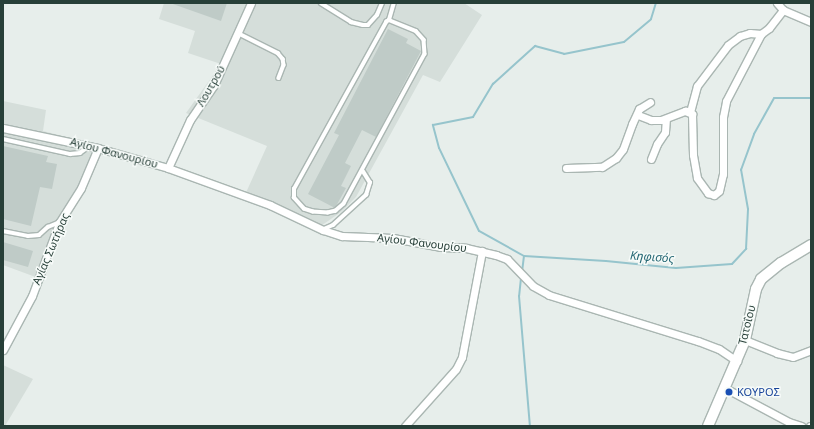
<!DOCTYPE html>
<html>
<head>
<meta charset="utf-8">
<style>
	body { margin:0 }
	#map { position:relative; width:814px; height:429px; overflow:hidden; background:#e7eeeb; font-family:"Noto Sans",sans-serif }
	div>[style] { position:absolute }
	.built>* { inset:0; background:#d5deda }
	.stream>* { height:2px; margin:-1px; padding:0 1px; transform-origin:1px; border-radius:1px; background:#96c4cc }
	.building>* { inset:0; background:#bfcbc7 }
	.roads { filter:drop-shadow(1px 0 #aab6b2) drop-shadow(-1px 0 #aab6b2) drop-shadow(0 1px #aab6b2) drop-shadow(0 -1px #aab6b2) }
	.lane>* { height:3.5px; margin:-1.75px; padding:0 1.75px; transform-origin:1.75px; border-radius:1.75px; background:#fff }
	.street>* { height:7px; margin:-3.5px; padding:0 3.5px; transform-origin:3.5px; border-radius:3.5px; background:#fff }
	.secondary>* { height:10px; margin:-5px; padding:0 5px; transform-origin:5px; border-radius:5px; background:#fff }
	.dots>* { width:11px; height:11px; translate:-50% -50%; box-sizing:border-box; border:2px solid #f7fbf9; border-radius:50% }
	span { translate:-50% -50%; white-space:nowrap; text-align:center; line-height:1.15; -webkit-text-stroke:3px #f7fbf9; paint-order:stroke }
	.street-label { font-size:11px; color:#273f38 }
	.transit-label { font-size:11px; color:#164399 }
	.left { translate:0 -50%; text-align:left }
	.water-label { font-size:12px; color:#276975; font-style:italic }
	.frame { position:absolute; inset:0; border:4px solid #273f38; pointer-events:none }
</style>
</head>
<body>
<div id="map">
	<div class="built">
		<div style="clip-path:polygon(164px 3px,464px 3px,482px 15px,440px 82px,423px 75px,356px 197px,341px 212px,315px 230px,269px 207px,244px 197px,267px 146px,186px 113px,221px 64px,188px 53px,195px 31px,159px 19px)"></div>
		<div style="clip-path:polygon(3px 101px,46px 110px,43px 131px,102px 146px,62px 223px,41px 279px,3px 265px)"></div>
		<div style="clip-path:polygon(3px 365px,33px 379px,5px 426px,3px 426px)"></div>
	</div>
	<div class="stream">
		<div style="left:524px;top:256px;width:51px;rotate:-150.9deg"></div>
		<div style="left:479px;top:231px;width:92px;rotate:-115.7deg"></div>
		<div style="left:439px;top:148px;width:24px;rotate:-105deg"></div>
		<div style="left:433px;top:125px;width:41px;rotate:-11.3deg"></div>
		<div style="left:473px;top:117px;width:39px;rotate:-59deg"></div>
		<div style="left:493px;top:84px;width:57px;rotate:-42.1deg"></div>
		<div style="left:535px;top:46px;width:30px;rotate:15deg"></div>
		<div style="left:564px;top:54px;width:61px;rotate:-11.3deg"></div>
		<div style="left:624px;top:42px;width:35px;rotate:-40deg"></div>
		<div style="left:651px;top:19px;width:17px;rotate:-73deg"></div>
		<div style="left:522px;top:272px;width:16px;rotate:-83deg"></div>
		<div style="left:524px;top:256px;width:82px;rotate:3.5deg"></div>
		<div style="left:606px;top:261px;width:70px;rotate:5.7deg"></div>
		<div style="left:676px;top:268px;width:56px;rotate:-4.1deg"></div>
		<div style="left:732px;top:264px;width:21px;rotate:-47deg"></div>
		<div style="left:746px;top:249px;width:40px;rotate:-87.1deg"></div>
		<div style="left:748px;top:209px;width:40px;rotate:-100deg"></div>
		<div style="left:741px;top:170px;width:38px;rotate:-70deg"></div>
		<div style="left:754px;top:134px;width:41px;rotate:-60.9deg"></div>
		<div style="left:774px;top:98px;width:37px"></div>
		<div style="left:521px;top:278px;width:18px;rotate:96deg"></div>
		<div style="left:519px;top:296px;width:130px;rotate:85.2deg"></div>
	</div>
	<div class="building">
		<div style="clip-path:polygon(170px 3px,227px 3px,221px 21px)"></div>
		<div style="clip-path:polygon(388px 29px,408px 39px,406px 43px,421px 51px,376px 137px,362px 130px,345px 163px,351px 166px,341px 186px,346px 188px,335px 208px,308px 194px,339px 135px,334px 133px)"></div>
		<div style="clip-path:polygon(3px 146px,48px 156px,46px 162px,57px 164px,52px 189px,40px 187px,31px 226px,3px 219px)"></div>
		<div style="clip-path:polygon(3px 242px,33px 251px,28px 267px,3px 260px)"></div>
	</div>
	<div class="roads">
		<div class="lane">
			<div style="left:321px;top:3px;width:36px;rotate:32deg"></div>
			<div style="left:351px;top:22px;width:12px;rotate:14deg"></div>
			<div style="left:363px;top:25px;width:5px"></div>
			<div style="left:368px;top:25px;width:13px;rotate:-48deg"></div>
			<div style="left:377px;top:15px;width:13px;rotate:-67deg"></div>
			<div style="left:389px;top:20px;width:29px;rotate:22deg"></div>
			<div style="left:416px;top:31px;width:12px;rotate:48deg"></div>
			<div style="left:424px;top:40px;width:14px;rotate:86deg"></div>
			<div style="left:425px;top:54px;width:170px;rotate:118.4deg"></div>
			<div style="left:344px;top:204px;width:11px;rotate:139deg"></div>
			<div style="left:336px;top:211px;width:8px;rotate:166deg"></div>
			<div style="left:328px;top:213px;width:15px;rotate:-176deg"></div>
			<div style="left:313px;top:212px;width:9px;rotate:-162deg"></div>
			<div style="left:304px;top:209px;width:15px;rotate:-132deg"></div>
			<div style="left:294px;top:198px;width:9px;rotate:-90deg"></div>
			<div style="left:294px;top:189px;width:191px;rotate:-61.1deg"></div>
			<div style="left:386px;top:22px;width:4px;rotate:-34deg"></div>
			<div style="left:389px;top:20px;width:18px;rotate:-74deg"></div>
			<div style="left:238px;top:33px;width:45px;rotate:26.6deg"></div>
			<div style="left:278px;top:53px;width:8px;rotate:50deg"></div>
			<div style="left:283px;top:59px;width:6px;rotate:81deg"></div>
			<div style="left:284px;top:65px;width:14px;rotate:111deg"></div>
			<div style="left:3px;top:139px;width:69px;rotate:12.6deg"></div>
			<div style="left:70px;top:154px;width:10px;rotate:-6deg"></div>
			<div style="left:80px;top:153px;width:10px;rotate:-37deg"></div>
			<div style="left:324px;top:229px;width:10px;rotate:-24deg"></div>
			<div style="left:333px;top:225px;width:45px;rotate:-42.3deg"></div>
			<div style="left:366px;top:195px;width:13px;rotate:-72deg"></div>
			<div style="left:370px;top:183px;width:13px;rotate:-122deg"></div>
			<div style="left:3px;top:231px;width:25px;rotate:11deg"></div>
			<div style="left:28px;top:236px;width:11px;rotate:-5deg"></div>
			<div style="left:39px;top:235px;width:12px;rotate:-42deg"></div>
			<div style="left:48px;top:227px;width:11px;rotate:-22deg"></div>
		</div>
		<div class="street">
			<div style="left:777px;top:3px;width:9px;rotate:49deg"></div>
			<div style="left:783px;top:10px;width:30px;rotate:23deg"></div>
			<div style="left:690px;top:112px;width:27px;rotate:-75deg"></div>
			<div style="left:697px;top:86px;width:51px;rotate:-52.9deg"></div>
			<div style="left:728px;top:45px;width:15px;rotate:-37deg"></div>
			<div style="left:740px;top:36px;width:10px;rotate:-17deg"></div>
			<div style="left:750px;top:33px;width:11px;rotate:5deg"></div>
			<div style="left:638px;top:115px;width:14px;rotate:21deg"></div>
			<div style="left:651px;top:120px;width:10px"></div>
			<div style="left:661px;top:120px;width:26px;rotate:-21deg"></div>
			<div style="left:685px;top:111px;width:8px;rotate:23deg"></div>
			<div style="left:692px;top:114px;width:41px;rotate:88.6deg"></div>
			<div style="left:693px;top:155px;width:23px;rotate:80deg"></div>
			<div style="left:697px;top:178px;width:19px;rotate:54deg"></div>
			<div style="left:708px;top:193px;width:6px;rotate:18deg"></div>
			<div style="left:714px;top:195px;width:6px;rotate:-39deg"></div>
			<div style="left:719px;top:191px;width:17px;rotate:-77deg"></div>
			<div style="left:723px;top:174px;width:57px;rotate:-90deg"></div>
			<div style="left:723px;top:117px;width:16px;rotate:-79deg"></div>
			<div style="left:726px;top:101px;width:76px;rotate:-62.4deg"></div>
			<div style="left:761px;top:34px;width:10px;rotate:-37deg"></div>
			<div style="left:769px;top:28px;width:23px;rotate:-52deg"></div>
			<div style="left:3px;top:128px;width:97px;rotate:11.9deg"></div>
			<div style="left:98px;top:148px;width:73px;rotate:15.9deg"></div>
			<div style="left:168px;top:168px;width:109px;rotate:19.9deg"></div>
			<div style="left:270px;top:205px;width:59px;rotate:25.3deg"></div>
			<div style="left:323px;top:230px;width:20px;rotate:18deg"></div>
			<div style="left:342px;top:236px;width:51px;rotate:2.2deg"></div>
			<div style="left:393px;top:238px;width:49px;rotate:10.6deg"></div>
			<div style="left:441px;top:247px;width:25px;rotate:2deg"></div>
			<div style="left:466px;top:248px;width:31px;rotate:13deg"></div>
			<div style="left:496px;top:255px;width:12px;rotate:20deg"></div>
			<div style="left:507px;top:259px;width:37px;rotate:46deg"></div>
			<div style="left:533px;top:286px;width:18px;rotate:29deg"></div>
			<div style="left:549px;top:295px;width:156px;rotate:17.2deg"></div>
			<div style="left:698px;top:341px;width:22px;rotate:21deg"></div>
			<div style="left:719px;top:349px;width:22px;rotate:34deg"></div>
			<div style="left:651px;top:159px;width:16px;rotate:-68deg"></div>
			<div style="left:657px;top:144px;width:14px;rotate:-56deg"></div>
			<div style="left:665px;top:132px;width:13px;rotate:-86deg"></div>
			<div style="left:168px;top:168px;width:53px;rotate:-65.4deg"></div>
			<div style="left:190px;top:120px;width:42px;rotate:-55.6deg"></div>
			<div style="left:214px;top:85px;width:90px;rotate:-65.7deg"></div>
			<div style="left:566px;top:168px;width:36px;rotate:-2deg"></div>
			<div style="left:602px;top:167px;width:17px;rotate:-33deg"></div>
			<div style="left:616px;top:158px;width:11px;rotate:-52deg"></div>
			<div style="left:623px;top:149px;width:27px;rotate:-70deg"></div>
			<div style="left:632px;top:124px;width:17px;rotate:-65deg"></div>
			<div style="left:639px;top:109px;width:13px;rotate:-32deg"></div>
			<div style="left:745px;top:340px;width:35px;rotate:22deg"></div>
			<div style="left:777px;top:353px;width:16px;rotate:14deg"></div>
			<div style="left:793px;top:357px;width:19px;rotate:-21deg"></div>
			<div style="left:3px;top:350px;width:61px;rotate:-61.8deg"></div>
			<div style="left:32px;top:296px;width:78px;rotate:-69.7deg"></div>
			<div style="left:59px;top:223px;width:41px;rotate:-57.8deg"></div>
			<div style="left:81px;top:188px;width:43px;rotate:-67deg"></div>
			<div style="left:725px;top:388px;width:72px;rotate:28deg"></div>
			<div style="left:789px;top:422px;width:13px;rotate:18deg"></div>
			<div style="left:405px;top:426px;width:76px;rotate:-48.2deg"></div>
			<div style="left:456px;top:369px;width:13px;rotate:-63deg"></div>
			<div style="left:462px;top:357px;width:108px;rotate:-79.3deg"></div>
			<div style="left:810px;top:426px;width:1px"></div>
		</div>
		<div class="secondary">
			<div style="left:708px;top:426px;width:94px;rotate:-66.7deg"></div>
			<div style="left:745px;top:340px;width:52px;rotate:-77.8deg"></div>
			<div style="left:756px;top:289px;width:11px;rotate:-63deg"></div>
			<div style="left:761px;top:279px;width:26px;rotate:-39deg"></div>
			<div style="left:781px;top:263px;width:35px;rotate:-31deg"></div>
		</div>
	</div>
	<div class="dots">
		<div style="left:729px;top:392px;background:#1a4fb4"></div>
	</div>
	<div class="street-label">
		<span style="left:211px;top:86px;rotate:-60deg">Λουτρού</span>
		<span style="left:114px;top:153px;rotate:15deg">Αγίου Φανουρίου</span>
		<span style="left:422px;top:243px;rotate:7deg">Αγίου Φανουρίου</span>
		<span style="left:51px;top:249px;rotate:-67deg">Αγίας Σωτήρας</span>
		<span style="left:747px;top:325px;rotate:-76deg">Τατοΐου</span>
	</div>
	<div class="transit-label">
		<span class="left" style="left:737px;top:392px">ΚΟΥΡΟΣ</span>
	</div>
	<div class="water-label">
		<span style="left:652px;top:257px;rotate:4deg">Κηφισός</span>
	</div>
	<div class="frame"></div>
</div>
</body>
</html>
